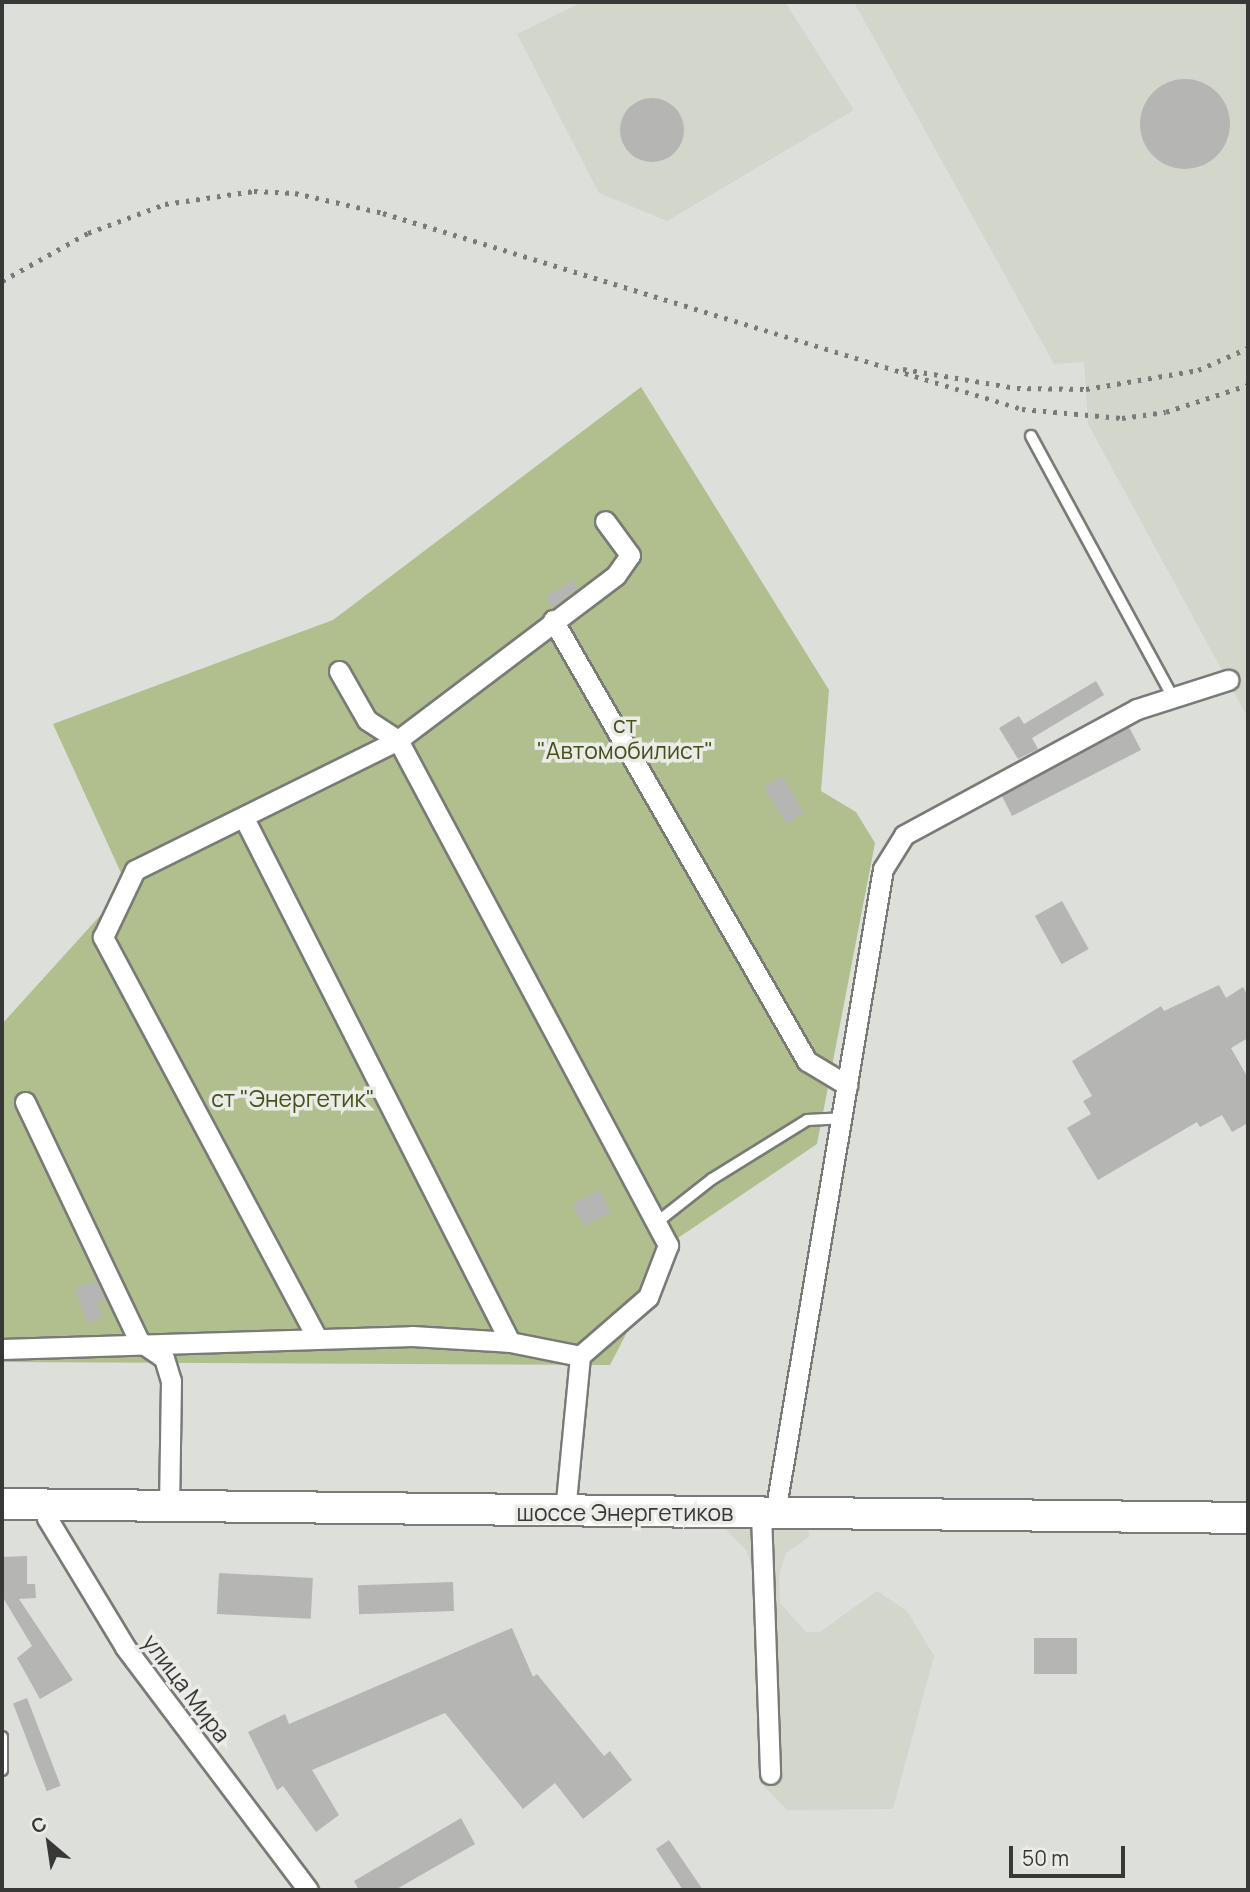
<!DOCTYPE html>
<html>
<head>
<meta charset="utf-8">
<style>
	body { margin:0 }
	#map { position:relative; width:1250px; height:1892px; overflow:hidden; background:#dddfdb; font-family:Manrope,sans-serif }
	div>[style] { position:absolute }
	.built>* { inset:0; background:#d2d6cb }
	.green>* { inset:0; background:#b0bf8d }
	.building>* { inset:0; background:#b5b6b3; transform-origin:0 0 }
	.round { border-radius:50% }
	.roads { filter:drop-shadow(2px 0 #7a7b77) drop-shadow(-2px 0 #7a7b77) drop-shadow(0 2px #7a7b77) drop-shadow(0 -2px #7a7b77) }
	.service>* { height:10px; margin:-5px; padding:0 5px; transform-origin:5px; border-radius:5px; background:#fff }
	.minor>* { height:19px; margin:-9.5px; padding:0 9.5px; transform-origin:9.5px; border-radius:9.5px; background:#fff }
	.primary>* { height:30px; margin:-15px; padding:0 15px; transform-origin:15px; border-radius:15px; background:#fff }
	.rail>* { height:4.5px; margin-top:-2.25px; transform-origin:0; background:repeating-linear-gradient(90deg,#7a7b78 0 3.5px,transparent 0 10.5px) }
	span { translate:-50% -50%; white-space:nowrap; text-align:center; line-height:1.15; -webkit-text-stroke:7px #ebece8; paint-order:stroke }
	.park-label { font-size:23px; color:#445118 }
	.street-label { font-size:23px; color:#383937 }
	.frame { position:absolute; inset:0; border:4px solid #383937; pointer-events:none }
	.north { position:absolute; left:14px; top:1808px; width:70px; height:70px; -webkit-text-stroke:5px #ebece8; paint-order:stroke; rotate:331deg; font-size:19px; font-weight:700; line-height:28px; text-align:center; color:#383937 }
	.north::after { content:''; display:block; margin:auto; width:24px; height:32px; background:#383937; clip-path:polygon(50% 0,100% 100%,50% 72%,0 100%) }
	.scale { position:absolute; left:1009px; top:1846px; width:116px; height:32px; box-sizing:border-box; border:4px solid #383937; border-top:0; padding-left:9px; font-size:21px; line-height:24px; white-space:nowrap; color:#383937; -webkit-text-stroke:5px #ebece8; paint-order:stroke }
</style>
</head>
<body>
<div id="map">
	<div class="built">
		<div style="clip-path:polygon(582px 2px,785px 2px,854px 110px,667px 221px,599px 193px,517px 34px)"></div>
		<div style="clip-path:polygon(854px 2px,1248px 2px,1248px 718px,1088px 424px,1084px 362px,1054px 364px)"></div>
		<div style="clip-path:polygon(723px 1526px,808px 1526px,809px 1537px,786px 1553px,779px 1576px,780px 1603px,806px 1632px,820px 1632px,877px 1591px,907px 1611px,934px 1656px,893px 1809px,787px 1810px,761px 1783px,756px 1577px,746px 1550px)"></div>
	</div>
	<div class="green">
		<div style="clip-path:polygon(641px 387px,829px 690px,821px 791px,856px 812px,875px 843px,817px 1144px,675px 1240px,610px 1365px,2px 1362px,2px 1024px,127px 886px,53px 724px,333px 620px)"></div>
	</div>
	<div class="building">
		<div class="round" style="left:1140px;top:79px;width:90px;height:90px"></div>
		<div class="round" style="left:620px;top:98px;width:64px;height:64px"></div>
		<div style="clip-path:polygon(573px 580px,578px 588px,552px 608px,546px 597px)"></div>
		<div style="clip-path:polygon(1096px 681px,1104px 695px,1032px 738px,1038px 749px,1018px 759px,999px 728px,1019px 716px,1024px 724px)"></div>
		<div style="clip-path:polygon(1129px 727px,1141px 750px,1012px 816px,1002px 796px)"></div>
		<div style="left:782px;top:776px;width:43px;height:21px;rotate:59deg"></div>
		<div style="left:1062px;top:901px;width:55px;height:31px;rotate:61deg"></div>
		<div style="clip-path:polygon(1219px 985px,1226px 998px,1243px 987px,1248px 996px,1248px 1038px,1231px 1048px,1248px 1078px,1248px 1123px,1232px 1132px,1222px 1115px,1200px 1127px,1197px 1122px,1098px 1180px,1067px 1128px,1091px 1114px,1083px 1101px,1092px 1096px,1072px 1061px,1161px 1006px,1164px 1011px)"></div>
		<div style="left:600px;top:1190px;width:25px;height:31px;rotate:63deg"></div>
		<div style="clip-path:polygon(97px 1281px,106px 1301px,97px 1304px,103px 1318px,87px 1324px,75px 1288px)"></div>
		<div style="clip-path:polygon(27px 1556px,27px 1584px,35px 1584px,36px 1598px,19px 1599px,73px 1680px,40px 1699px,17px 1658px,32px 1646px,2px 1596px,2px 1557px)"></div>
		<div style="left:219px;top:1573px;width:94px;height:41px;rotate:3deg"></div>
		<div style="left:453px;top:1582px;width:29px;height:95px;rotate:88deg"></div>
		<div style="clip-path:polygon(512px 1628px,533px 1677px,537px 1674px,604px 1756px,610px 1751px,632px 1780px,583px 1819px,555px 1783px,523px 1809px,445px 1713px,312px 1770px,339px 1815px,316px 1832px,283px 1786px,277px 1790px,248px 1732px,285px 1714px,289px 1724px)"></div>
		<div style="left:1077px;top:1638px;width:36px;height:43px;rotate:90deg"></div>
		<div style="left:27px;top:1698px;width:94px;height:15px;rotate:69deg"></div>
		<div style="clip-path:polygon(461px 1818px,475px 1844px,395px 1890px,359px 1890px,354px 1881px)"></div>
		<div style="clip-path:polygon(669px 1840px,703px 1890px,683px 1890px,656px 1849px)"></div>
	</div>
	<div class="roads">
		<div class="service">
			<div style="left:1031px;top:436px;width:297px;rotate:61.5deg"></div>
			<div style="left:656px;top:1223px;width:71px;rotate:-38.2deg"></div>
			<div style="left:712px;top:1179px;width:112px;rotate:-31.8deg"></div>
			<div style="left:807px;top:1120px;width:34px;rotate:-3deg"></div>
			<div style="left:2px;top:1737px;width:33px;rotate:90deg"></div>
		</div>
		<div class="minor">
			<div style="left:553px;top:620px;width:509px;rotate:60.06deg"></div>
			<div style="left:807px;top:1061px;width:47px;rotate:31deg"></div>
			<div style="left:339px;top:671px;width:56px;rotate:60.3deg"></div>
			<div style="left:367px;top:720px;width:37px;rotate:33deg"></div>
			<div style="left:398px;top:740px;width:573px;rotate:61.87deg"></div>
			<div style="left:668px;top:1245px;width:56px;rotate:111deg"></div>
			<div style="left:648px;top:1297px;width:90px;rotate:139.1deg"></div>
			<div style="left:245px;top:820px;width:585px;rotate:63.08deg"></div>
			<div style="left:510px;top:1342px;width:71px;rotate:11.3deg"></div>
			<div style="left:580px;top:1356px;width:158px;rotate:95.5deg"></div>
			<div style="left:25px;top:1102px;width:265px;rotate:64.5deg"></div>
			<div style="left:139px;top:1341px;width:30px;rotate:34deg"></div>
			<div style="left:164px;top:1358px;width:24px;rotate:73deg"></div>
			<div style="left:171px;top:1381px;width:125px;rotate:90.9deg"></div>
			<div style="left:317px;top:1338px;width:455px;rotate:-118.1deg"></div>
			<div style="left:103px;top:937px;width:74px;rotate:-64.5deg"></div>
			<div style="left:135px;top:870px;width:293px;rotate:-26.3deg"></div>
			<div style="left:398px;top:740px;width:273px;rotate:-37.1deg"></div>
			<div style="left:616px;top:575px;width:24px;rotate:-55deg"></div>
			<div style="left:630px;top:555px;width:42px;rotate:-126.3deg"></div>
			<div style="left:2px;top:1349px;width:410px;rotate:-1.8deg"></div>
			<div style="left:412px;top:1336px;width:98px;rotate:3.5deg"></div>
			<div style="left:47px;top:1504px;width:14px;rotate:90deg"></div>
			<div style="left:47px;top:1518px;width:151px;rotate:58.8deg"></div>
			<div style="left:125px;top:1647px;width:304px;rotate:53deg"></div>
			<div style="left:761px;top:1513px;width:261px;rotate:88deg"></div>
			<div style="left:775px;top:1513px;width:653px;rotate:-80.48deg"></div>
			<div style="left:883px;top:869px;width:40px;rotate:-58deg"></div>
			<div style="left:904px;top:835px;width:265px;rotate:-28.4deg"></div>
			<div style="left:1137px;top:709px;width:96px;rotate:-17.7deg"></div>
		</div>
		<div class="primary">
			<div style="left:2px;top:1504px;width:1246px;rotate:0.64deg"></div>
		</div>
	</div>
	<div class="rail">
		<div style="left:2px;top:281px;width:98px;rotate:-29.2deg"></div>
		<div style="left:88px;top:233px;width:82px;rotate:-20.6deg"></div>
		<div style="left:165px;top:204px;width:90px;rotate:-8.3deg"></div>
		<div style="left:254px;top:191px;width:41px;rotate:2.8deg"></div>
		<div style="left:295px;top:193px;width:90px;rotate:12.8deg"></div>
		<div style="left:383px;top:213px;width:668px;rotate:17.05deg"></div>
		<div style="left:1022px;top:409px;width:100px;rotate:5.1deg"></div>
		<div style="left:1122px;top:418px;width:44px;rotate:-7.8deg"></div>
		<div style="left:1166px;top:412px;width:86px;rotate:-18.2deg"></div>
		<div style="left:903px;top:369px;width:116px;rotate:9.5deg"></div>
		<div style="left:1017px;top:388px;width:69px;rotate:0.8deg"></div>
		<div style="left:1086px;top:389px;width:114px;rotate:-9.6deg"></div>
		<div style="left:1198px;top:370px;width:55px;rotate:-23.7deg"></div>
	</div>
	<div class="park-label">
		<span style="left:625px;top:737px">ст<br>"Автомобилист"</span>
		<span style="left:293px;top:1098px">ст "Энергетик"</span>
	</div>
	<div class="street-label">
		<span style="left:625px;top:1512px">шоссе Энергетиков</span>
		<span style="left:187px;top:1688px;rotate:53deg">улица Мира</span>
	</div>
	<div class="frame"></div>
	<div class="north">С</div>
	<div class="scale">50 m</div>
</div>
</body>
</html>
